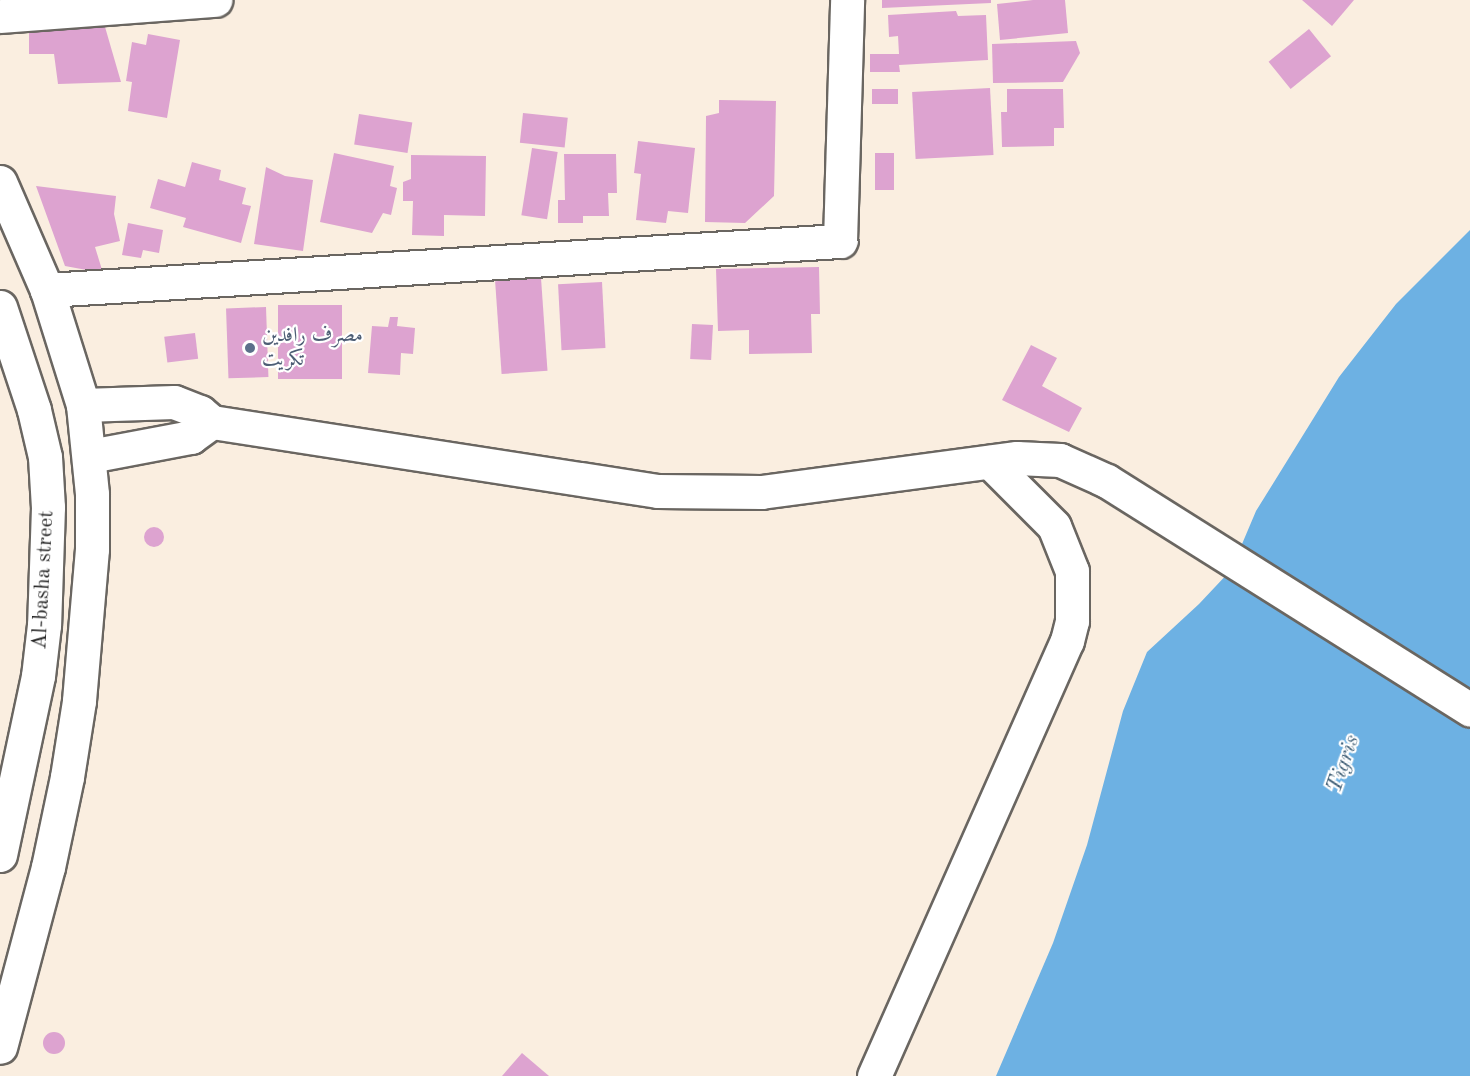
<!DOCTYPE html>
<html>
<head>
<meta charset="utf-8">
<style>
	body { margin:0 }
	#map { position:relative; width:1470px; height:1076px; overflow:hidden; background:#faeee0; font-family:"Old Standard TT",Amiri,serif }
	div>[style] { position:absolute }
	.water>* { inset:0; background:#6db1e3 }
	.building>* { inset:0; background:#dda3d0; transform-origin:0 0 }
	.round { border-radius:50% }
	.roads { filter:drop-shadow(2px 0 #6a6661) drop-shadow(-2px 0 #6a6661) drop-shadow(0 2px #6a6661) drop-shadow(0 -2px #6a6661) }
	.minor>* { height:33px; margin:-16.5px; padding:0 16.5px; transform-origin:16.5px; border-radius:16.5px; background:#fff }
	.major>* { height:33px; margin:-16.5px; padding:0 16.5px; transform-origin:16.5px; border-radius:16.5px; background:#fff }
	.dots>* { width:16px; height:16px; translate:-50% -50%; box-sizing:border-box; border:3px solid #fff; border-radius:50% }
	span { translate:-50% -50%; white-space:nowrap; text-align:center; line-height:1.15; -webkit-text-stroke:4.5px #fff; paint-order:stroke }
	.service-label { font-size:21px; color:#4e5e75 }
	.left { translate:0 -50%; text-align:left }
	.street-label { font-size:21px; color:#1c1c1c }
	.water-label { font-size:22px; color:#405f76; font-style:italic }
</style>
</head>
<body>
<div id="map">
	<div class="water">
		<div style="clip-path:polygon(1470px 230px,1470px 1076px,996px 1076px,1053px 943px,1087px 845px,1123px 711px,1147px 652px,1199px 604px,1231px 570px,1256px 511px,1339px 377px,1396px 304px)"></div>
	</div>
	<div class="building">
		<div style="clip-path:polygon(882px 0,991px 0,991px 3px,882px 8px)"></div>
		<div style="clip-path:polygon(1033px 0,1065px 0,1068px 33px,1000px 40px,997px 4px)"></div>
		<div style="clip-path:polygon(1302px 0,1354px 0,1332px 26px)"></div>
		<div style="clip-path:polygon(956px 11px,958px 16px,986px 15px,988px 60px,899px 65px,900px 72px,870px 72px,870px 54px,899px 54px,898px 36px,889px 37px,888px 15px)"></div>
		<div style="clip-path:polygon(103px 20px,121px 82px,58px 84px,54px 54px,29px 54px,29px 29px)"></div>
		<div style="left:1309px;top:29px;width:35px;height:52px;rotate:51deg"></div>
		<div style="clip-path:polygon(148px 34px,180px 40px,167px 118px,128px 111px,132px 82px,126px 81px,132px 42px,146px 45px)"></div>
		<div style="clip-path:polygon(1076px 41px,1080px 53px,1063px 82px,993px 83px,992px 44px)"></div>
		<div style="left:990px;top:88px;width:67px;height:78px;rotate:87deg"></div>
		<div style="left:872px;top:89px;width:26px;height:15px"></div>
		<div style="clip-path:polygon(1007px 89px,1063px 89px,1064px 128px,1054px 128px,1054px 146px,1002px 147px,1001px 112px,1007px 112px)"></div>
		<div style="clip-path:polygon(719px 100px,776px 101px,774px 196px,745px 223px,705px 222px,706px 116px,719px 113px)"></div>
		<div style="left:523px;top:113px;width:45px;height:30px;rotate:6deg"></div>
		<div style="left:359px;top:114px;width:54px;height:31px;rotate:9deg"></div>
		<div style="clip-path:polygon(638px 141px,695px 148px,688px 213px,668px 211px,666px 223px,636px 220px,641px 174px,634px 173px)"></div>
		<div style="left:532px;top:148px;width:26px;height:68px;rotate:9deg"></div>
		<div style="clip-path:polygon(334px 153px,394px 166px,390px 186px,397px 188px,391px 215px,383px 213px,372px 233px,320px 222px)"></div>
		<div style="left:875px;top:153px;width:19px;height:37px"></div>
		<div style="clip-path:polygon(564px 154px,616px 154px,617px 193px,608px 193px,609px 216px,583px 216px,583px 223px,558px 223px,558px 200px,565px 200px)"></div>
		<div style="clip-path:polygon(411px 155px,486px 156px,485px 216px,444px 215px,444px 236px,412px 235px,413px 201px,403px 201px,403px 182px,411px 179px)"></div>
		<div style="clip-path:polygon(192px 162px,221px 170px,219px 180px,246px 188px,242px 204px,251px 206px,241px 243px,183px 227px,186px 218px,150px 208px,158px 179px,185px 187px)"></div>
		<div style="clip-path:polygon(266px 167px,285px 176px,313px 180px,303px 251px,254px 244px)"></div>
		<div style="clip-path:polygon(36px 186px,116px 196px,114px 214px,120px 241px,95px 247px,103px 273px,65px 266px)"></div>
		<div style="clip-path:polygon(128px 223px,163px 230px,159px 253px,143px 250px,141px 258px,122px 255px)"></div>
		<div style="clip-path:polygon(819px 267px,820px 314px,811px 314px,812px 353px,749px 354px,749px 330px,718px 331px,716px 269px)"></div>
		<div style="left:541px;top:278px;width:93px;height:46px;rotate:86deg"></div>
		<div style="left:602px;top:282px;width:66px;height:44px;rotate:87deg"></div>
		<div style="left:278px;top:305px;width:64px;height:74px"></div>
		<div style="left:266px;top:307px;width:70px;height:40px;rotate:88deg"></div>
		<div style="clip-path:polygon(390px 317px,398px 317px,397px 326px,415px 328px,413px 354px,401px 353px,400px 375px,368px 373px,372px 326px,388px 327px)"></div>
		<div style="left:692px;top:324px;width:21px;height:35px;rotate:3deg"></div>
		<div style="left:195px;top:333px;width:26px;height:31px;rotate:83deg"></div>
		<div style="clip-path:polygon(1031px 345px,1057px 358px,1042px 386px,1082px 408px,1069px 432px,1002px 400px)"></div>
		<div class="round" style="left:144px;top:527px;width:20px;height:20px"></div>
		<div class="round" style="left:43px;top:1032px;width:22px;height:22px"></div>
		<div style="clip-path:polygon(522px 1053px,549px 1076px,502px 1076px)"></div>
	</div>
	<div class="roads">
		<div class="minor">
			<div style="left:0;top:16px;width:216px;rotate:-4.3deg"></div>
			<div style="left:47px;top:290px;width:795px;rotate:-3.54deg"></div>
			<div style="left:840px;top:241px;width:241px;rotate:-88.3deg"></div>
			<div style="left:83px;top:405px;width:91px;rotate:-1.9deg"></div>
			<div style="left:174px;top:402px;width:28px;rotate:21deg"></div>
			<div style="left:200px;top:412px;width:16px;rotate:40deg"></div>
			<div style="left:212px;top:422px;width:451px;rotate:8.8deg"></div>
			<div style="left:658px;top:491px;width:103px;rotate:0.6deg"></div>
			<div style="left:761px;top:492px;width:258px;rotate:-7.6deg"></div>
			<div style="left:1017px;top:458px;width:43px;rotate:2.7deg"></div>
			<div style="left:1060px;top:460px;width:51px;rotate:24.1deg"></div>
			<div style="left:1107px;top:481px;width:429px;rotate:32.2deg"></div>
			<div style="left:90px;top:456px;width:103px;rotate:-10.7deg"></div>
			<div style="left:191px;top:437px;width:26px;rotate:-36deg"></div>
			<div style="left:874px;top:1076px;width:476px;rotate:-66.1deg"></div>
			<div style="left:1067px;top:641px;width:21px;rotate:-76deg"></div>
			<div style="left:1072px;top:621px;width:50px;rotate:-90deg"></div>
			<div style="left:1072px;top:571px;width:48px;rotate:-111.8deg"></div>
			<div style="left:1054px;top:526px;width:91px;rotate:-135deg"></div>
		</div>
		<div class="major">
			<div style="left:0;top:182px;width:118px;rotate:66.5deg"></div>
			<div style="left:47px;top:290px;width:121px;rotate:72.6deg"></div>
			<div style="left:83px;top:405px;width:89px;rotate:84.2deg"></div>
			<div style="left:92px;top:494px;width:55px;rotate:90deg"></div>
			<div style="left:92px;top:549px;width:153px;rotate:94.9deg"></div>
			<div style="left:79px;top:701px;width:77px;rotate:99deg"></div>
			<div style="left:67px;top:777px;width:92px;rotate:101.9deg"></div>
			<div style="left:48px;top:867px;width:186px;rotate:104.9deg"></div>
			<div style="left:0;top:307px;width:108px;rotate:71.7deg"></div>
			<div style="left:34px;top:410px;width:48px;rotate:76.8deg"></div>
			<div style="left:45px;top:457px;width:50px;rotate:86.6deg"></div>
			<div style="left:48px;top:507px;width:118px;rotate:91.9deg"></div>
			<div style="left:44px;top:625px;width:51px;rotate:96.7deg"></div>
			<div style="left:38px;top:676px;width:183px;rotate:102deg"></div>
		</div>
	</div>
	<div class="dots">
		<div style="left:250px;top:348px;background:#5c6f8a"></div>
	</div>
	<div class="service-label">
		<span class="left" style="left:262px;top:348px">مصرف رافدين<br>تكريت</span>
	</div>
	<div class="street-label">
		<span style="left:44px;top:580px;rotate:-87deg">Al-basha street</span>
	</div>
	<div class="water-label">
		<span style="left:1344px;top:764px;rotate:-71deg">Tigris</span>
	</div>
</div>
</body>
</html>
